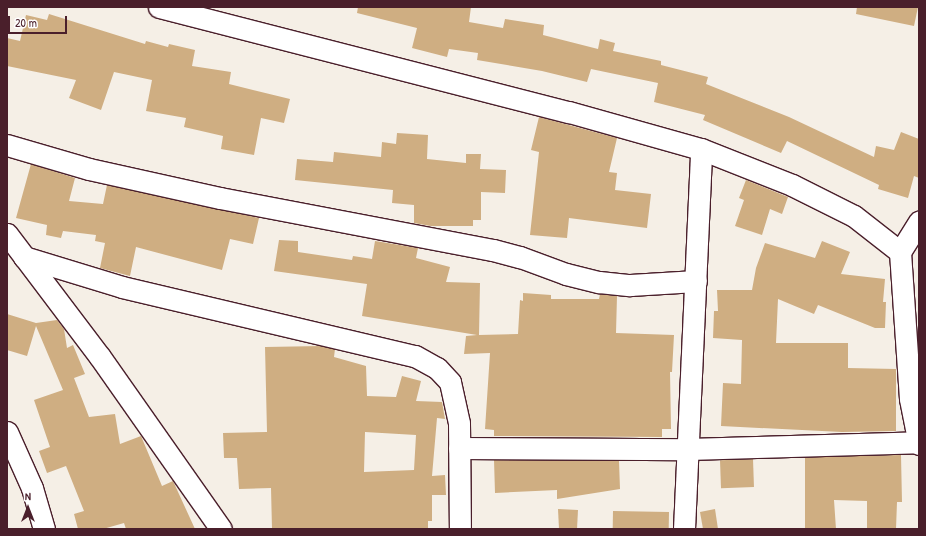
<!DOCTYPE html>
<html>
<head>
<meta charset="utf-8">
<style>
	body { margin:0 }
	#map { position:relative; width:926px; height:536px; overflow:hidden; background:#f5efe6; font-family:"Patrick Hand",sans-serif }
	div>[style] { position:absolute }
	.building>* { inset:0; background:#cfae82; transform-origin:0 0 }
	.roads { filter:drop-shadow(1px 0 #4a1f2b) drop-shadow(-1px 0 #4a1f2b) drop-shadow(0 1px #4a1f2b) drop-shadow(0 -1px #4a1f2b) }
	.minor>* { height:21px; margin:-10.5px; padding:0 10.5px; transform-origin:10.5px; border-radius:10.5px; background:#fff }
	span { translate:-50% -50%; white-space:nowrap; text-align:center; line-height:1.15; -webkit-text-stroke:4px #fff; paint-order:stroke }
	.frame { position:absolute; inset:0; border:8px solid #4a1f2b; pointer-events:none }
	.north { position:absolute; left:8px; top:488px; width:40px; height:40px; -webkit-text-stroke:3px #fff; paint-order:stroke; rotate:0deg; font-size:11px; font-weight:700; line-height:16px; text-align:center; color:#4a1f2b }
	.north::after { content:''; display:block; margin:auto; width:14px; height:18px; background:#4a1f2b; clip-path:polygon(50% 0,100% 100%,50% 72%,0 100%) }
	.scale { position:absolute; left:8px; top:16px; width:59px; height:18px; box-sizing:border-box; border:2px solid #4a1f2b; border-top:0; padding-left:5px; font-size:12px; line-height:14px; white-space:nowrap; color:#4a1f2b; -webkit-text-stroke:3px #fff; paint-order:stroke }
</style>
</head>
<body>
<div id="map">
	<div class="building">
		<div style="clip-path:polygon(358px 7px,471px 7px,469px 22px,503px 28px,505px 19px,544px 25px,543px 35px,598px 49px,600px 39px,615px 43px,613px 51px,661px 61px,661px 65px,708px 77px,706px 84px,789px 117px,874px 157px,876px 146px,894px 150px,901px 132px,919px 139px,919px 178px,914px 176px,908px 198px,878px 189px,879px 185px,787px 141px,781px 153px,703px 120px,705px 115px,654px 102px,658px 83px,591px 69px,587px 82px,542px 71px,477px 60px,478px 53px,449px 49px,447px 57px,412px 48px,417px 28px,357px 13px)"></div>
		<div style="clip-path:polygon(857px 7px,918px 7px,914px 26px,856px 14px)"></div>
		<div style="clip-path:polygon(49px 14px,145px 44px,146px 41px,168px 47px,169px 44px,195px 50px,192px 66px,231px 72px,229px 84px,290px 99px,284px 123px,261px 118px,254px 155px,221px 149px,223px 136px,184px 127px,186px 118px,146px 111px,152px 80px,114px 72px,101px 110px,69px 98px,76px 80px,7px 66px,7px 38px,20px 41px,26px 15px,47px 20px)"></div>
		<div style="clip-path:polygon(539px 117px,617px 138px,609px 172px,617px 173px,615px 190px,651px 194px,647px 228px,569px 218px,567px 238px,530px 235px,539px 152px,531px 150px)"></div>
		<div style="clip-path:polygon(397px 133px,428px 135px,427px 159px,466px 163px,466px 154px,481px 154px,480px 169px,506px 170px,505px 193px,481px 192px,481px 220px,473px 220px,473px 226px,431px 226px,414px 223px,414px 205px,392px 203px,393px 190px,295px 180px,297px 159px,333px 162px,334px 152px,381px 157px,382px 142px,396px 144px)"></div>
		<div style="clip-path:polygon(31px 164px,75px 178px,69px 201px,103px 204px,107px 185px,259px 218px,253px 244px,230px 239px,222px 270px,136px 247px,130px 276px,100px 268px,105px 243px,95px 241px,96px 235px,63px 231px,61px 238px,46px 235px,47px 225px,16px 218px)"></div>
		<div style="clip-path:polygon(746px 180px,788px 197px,782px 214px,770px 209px,762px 235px,735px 226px,744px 200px,739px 198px)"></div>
		<div style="clip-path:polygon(279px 240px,298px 241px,298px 252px,352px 260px,353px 256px,372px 259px,375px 241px,418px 248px,416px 258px,450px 267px,446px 282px,480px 283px,479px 335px,518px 334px,520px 300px,523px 301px,523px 293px,551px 295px,551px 299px,599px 299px,600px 294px,617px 296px,616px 333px,674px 335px,672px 372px,670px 372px,671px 429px,662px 429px,662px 437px,494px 436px,494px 430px,485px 429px,490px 353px,464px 354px,466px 336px,477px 335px,362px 316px,367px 284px,274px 271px)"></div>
		<div style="clip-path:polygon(822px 241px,850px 252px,841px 274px,885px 279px,883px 302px,886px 302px,885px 328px,875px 328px,818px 305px,814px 314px,778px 299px,776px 343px,848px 343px,848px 368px,896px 369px,896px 431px,842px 432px,721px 426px,723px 383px,741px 384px,742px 340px,713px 338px,714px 311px,718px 311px,717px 290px,752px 290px,756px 268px,765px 243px,815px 258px)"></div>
		<div style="clip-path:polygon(7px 314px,36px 323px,57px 320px,64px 329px,67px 348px,73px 345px,85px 374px,74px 378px,89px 417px,115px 414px,120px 444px,141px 436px,162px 486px,173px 481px,195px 529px,126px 529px,124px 523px,103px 529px,78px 529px,74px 514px,84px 511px,66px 466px,47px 473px,39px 451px,50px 447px,34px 400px,63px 390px,36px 326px,27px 356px,7px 350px)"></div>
		<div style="clip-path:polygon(evenodd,322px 346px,335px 349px,334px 357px,366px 366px,367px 396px,396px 397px,402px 376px,421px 381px,416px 401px,442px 402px,445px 419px,437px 418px,432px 476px,445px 475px,446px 495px,432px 495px,432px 521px,428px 521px,428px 529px,272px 529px,271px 488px,239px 489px,237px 458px,224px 458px,223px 433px,267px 432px,265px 347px,322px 346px,365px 432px,416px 435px,414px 470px,364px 472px,365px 432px)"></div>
		<div style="clip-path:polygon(901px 455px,902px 502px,897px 502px,896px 529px,867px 529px,867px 501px,834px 500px,836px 529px,805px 529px,805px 457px)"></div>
		<div style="left:753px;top:459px;width:28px;height:33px;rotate:88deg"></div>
		<div style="clip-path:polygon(494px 460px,619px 461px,620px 489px,557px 499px,557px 490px,495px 493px)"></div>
		<div style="clip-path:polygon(558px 509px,578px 510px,577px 529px,559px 529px)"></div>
		<div style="clip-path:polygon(715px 509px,718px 529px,703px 529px,700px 512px)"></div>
		<div style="left:613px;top:511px;width:56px;height:18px;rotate:1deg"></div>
	</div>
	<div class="roads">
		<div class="minor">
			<div style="left:159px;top:7px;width:423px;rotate:14.4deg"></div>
			<div style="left:569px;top:112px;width:137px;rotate:15.7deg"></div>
			<div style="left:701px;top:149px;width:98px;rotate:21.6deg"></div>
			<div style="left:792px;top:185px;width:69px;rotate:26.6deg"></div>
			<div style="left:854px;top:216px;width:58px;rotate:38deg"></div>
			<div style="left:900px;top:252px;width:147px;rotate:86.1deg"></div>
			<div style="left:910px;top:399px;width:46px;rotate:78.7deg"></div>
			<div style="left:7px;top:145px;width:85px;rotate:16.3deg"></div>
			<div style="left:89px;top:169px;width:134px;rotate:12.5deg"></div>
			<div style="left:220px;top:198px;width:278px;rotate:10.8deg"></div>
			<div style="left:493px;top:250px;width:28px;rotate:15deg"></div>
			<div style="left:520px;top:257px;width:49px;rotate:20.3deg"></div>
			<div style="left:566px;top:274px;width:34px;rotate:14deg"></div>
			<div style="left:599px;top:282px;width:31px;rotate:6deg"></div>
			<div style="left:630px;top:285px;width:66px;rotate:-3.5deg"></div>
			<div style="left:7px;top:234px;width:154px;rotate:52.9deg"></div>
			<div style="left:100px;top:357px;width:210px;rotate:54.9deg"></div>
			<div style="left:900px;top:252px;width:36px;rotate:-58deg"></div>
			<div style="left:24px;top:257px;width:102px;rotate:17deg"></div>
			<div style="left:122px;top:287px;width:301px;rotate:13.3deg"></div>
			<div style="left:415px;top:356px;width:25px;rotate:29deg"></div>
			<div style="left:437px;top:368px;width:19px;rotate:47deg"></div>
			<div style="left:450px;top:382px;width:42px;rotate:77.6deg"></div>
			<div style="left:459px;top:423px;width:106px;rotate:89.5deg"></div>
			<div style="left:7px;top:432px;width:61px;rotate:65.9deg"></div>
			<div style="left:32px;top:488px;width:43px;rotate:73.7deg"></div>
			<div style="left:459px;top:448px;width:229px;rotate:0.3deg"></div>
			<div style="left:688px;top:449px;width:231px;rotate:-1.7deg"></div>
			<div style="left:684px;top:529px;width:380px;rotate:-87.4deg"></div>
		</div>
	</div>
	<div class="frame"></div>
	<div class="north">N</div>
	<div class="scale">20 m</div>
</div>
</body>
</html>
